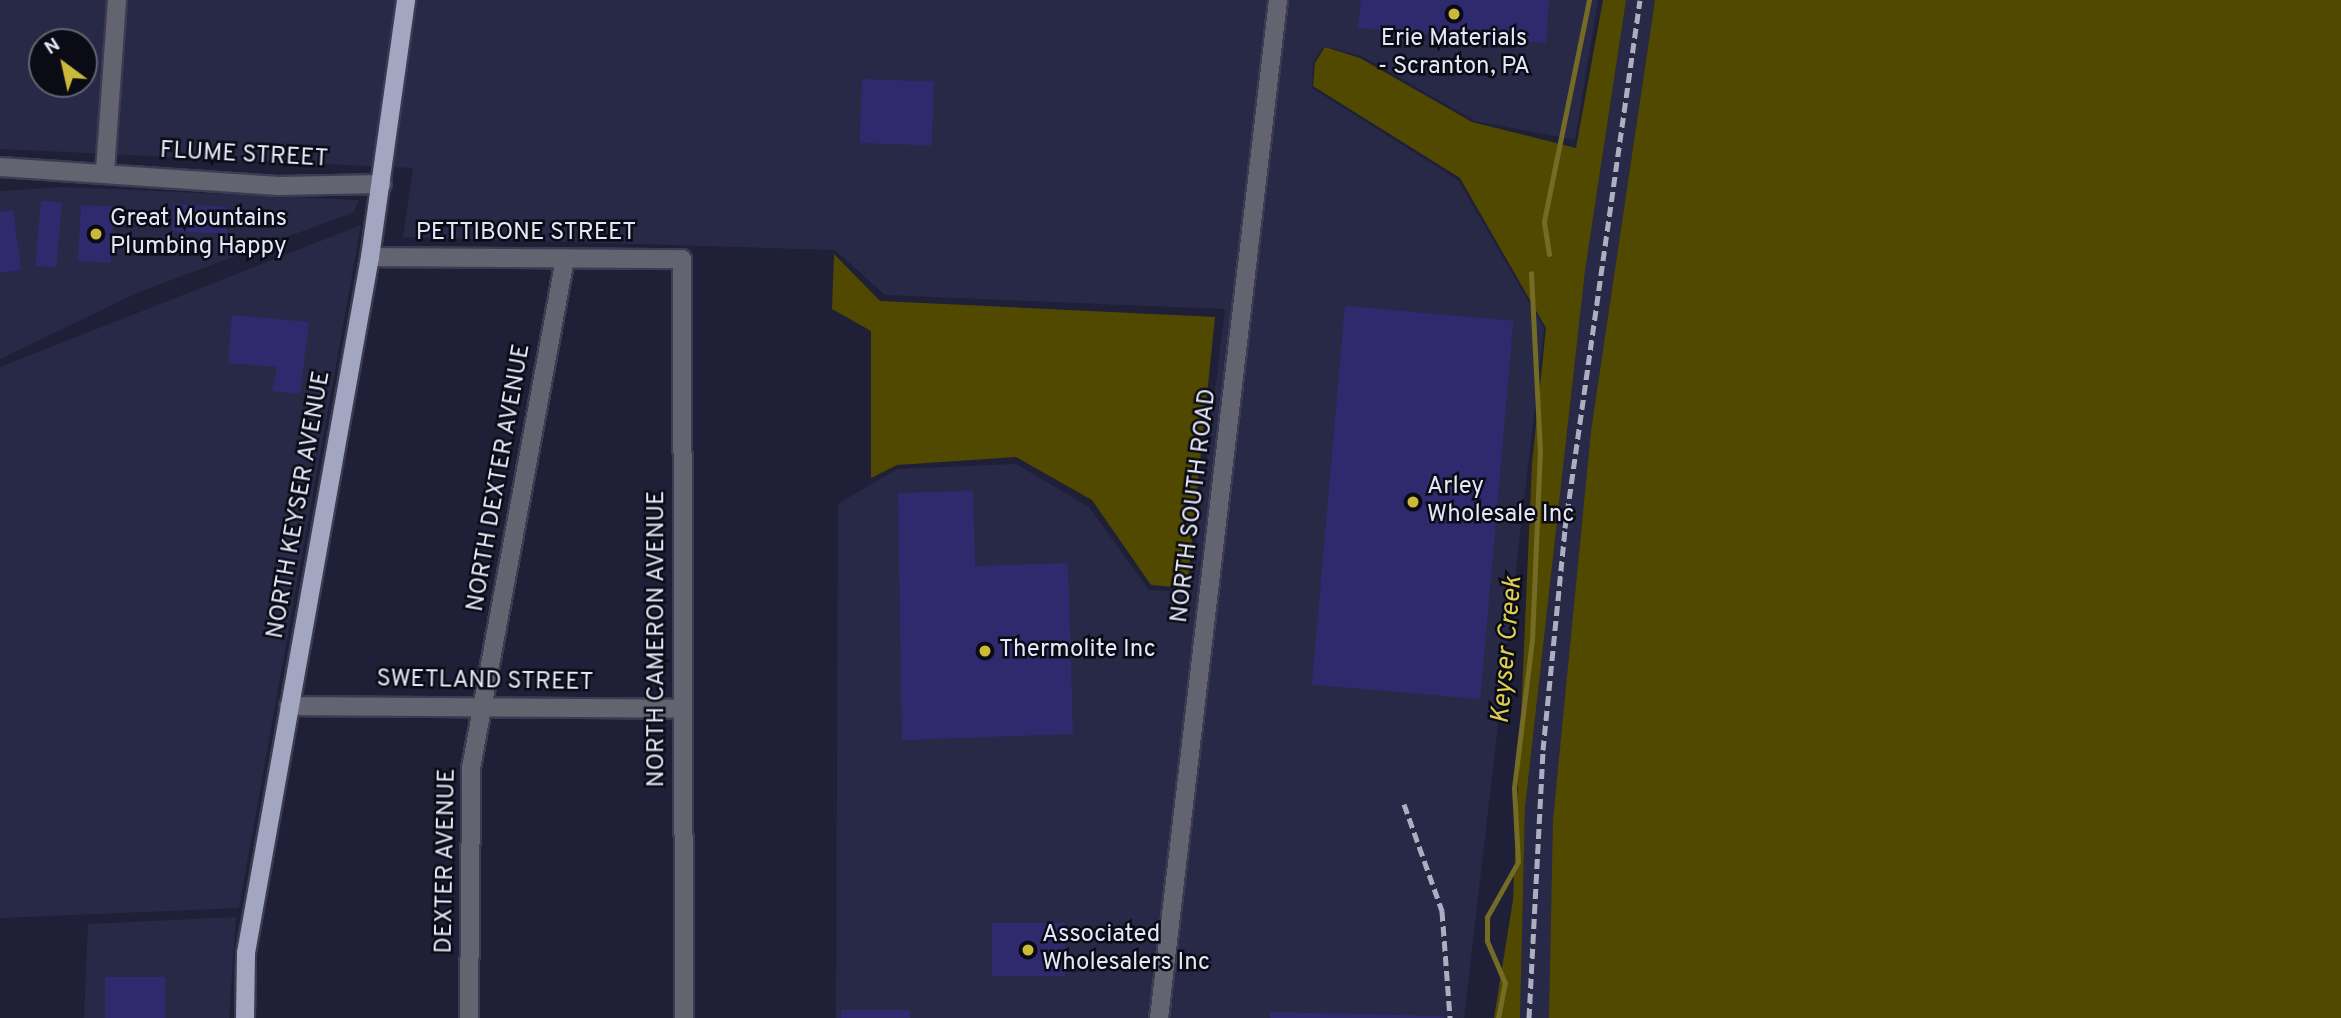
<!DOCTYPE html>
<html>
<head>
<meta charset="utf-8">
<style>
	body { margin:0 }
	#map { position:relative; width:2341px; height:1018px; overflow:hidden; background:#1f1f37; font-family:Overpass,sans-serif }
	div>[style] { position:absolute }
	.built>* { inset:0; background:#282947 }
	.green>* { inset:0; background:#524901 }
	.stream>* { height:5px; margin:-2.5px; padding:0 2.5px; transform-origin:2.5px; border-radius:2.5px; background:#746b25 }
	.building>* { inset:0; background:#2f2a6d; transform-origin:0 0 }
	.roads { filter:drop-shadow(2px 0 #3b3b52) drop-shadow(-2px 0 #3b3b52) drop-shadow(0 2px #3b3b52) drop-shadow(0 -2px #3b3b52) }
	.minor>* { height:18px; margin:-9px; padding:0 9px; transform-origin:9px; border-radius:9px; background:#636470 }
	.primary>* { height:18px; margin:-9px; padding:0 9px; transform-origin:9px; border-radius:9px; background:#a3a6c0 }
	.rail>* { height:5px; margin-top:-2.5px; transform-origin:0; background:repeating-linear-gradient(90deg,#adaec0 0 10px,transparent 0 15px) }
	.dots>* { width:19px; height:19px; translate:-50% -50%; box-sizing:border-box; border:4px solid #0a0b15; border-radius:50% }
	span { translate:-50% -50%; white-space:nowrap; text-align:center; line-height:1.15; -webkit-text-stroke:5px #0a0b15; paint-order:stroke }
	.poi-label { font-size:24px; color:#e5e7f7 }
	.left { translate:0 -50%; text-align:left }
	.street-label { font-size:24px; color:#e5e7f7 }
	.water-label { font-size:26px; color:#dece53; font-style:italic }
	.north { position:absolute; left:28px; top:28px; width:70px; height:70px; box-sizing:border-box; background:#0a0b15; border:2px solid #62636f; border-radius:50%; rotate:327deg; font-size:19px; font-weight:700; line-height:28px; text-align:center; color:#e5e7f7 }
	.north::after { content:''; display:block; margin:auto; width:24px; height:32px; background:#cbba39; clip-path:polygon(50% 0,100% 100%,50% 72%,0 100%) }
</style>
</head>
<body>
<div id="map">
	<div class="built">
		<div style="clip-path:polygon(evenodd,0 0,1598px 0,1575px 140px,1475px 121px,1362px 56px,1324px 46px,1313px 62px,1312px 88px,1458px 180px,1544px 328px,1464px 1018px,836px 1018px,838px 504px,897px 469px,1016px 464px,1089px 507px,1149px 590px,1190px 592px,1225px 309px,885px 295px,835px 250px,403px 237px,413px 168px,0 149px,0 0,42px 42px,84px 42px,84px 84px,42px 84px,42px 42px)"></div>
		<div style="clip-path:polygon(1626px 0,1655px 0,1591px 431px,1554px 815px,1550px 1018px,1520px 1018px,1525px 808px,1585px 271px)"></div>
		<div style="clip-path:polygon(63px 187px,359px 200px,354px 212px,139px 292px,0 359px,0 191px)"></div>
		<div style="clip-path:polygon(361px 225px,239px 908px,0 918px,0 367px)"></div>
		<div style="clip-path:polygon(236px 917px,229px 1018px,84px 1018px,88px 924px)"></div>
	</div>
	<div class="green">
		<div style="clip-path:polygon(1603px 0,1626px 0,1585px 271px,1525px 808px,1520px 1018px,1494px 1018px,1513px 900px,1532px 464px,1546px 328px,1460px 178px,1313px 86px,1315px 63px,1325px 47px,1360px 58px,1472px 122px,1576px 148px)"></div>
		<div style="clip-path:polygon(1655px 0,2341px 0,2341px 1018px,1549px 1018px,1553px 820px,1591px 431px)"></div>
		<div style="clip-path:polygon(834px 254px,880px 301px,1215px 317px,1187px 588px,1151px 585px,1092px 500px,1016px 457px,897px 465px,871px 478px,871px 331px,832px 309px)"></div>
	</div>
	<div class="stream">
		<div style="left:1549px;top:254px;width:33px;rotate:-99deg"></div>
		<div style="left:1544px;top:221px;width:226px;rotate:-78.5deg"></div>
		<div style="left:1498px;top:1018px;width:36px;rotate:-79deg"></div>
		<div style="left:1505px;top:983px;width:46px;rotate:-113.2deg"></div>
		<div style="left:1487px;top:941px;width:24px;rotate:-90deg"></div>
		<div style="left:1487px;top:917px;width:63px;rotate:-60.6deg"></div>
		<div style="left:1518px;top:862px;width:74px;rotate:-93.1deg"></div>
		<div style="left:1514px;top:788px;width:149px;rotate:-83.1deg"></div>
		<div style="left:1532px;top:640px;width:189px;rotate:-87.6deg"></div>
		<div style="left:1540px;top:451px;width:178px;rotate:-92.9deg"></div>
	</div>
	<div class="building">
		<div style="clip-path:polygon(1361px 0,1549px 0,1546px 43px,1358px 28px)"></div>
		<div style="left:862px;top:79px;width:72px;height:64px;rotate:2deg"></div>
		<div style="left:41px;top:201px;width:21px;height:65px;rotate:5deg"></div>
		<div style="left:173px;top:204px;width:55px;height:27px;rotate:3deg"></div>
		<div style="left:81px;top:205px;width:33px;height:56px;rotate:3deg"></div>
		<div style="clip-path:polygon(13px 210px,21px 270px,0 273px,0 212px)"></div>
		<div style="left:1345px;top:306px;width:169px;height:380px;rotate:5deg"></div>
		<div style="clip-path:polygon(232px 315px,309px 322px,300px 394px,272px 391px,277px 367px,228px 363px)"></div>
		<div style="clip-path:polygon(973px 491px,975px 566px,1068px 563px,1073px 734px,902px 740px,898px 493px)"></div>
		<div style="left:992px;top:923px;width:73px;height:53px"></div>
		<div style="left:105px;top:977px;width:60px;height:41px"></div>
		<div style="left:841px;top:1010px;width:69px;height:8px"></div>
		<div style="clip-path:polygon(1270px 1012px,1444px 1016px,1444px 1018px,1270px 1018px)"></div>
	</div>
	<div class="roads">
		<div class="minor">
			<div style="left:0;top:167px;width:279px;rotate:3.9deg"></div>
			<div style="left:278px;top:186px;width:104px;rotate:-1.1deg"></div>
			<div style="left:105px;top:172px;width:172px;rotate:-86deg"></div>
			<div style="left:370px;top:257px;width:312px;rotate:0.4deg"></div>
			<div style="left:682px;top:259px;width:759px;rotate:89.85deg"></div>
			<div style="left:289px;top:706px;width:393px;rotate:0.4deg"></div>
			<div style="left:469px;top:1018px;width:250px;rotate:-89.5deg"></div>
			<div style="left:471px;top:768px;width:518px;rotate:-79.54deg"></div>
			<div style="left:1159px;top:1018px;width:1025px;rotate:-83.33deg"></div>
		</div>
		<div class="primary">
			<div style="left:245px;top:1018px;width:65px;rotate:-89.1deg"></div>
			<div style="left:246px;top:953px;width:707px;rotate:-79.9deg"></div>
			<div style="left:370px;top:257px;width:260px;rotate:-82deg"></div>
		</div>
	</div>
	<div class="rail">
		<div style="left:1404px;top:804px;width:114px;rotate:70.4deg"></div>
		<div style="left:1442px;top:911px;width:107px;rotate:85.7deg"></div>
		<div style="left:1529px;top:1018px;width:268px;rotate:-87deg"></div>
		<div style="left:1543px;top:750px;width:223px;rotate:-84.3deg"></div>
		<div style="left:1565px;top:528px;width:533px;rotate:-81.92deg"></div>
	</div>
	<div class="dots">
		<div style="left:1454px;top:14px;background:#cbba39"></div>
		<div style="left:96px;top:234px;background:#cbba39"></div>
		<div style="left:1413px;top:502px;background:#cbba39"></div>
		<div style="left:985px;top:651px;background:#cbba39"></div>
		<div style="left:1028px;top:950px;background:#cbba39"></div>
	</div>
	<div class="poi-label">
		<span style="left:1454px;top:54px">Erie Materials<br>- Scranton, PA</span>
		<span class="left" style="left:110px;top:234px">Great Mountains<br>Plumbing Happy</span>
		<span class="left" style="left:1427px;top:502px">Arley<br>Wholesale Inc</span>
		<span class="left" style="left:999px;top:651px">Thermolite Inc</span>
		<span class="left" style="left:1042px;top:950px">Associated<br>Wholesalers Inc</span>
	</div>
	<div class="street-label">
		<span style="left:244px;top:156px;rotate:3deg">FLUME STREET</span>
		<span style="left:526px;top:234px">PETTIBONE STREET</span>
		<span style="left:500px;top:478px;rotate:-80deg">NORTH DEXTER AVENUE</span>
		<span style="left:300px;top:505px;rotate:-80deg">NORTH KEYSER AVENUE</span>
		<span style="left:1195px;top:506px;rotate:-83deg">NORTH SOUTH ROAD</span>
		<span style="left:658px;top:639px;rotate:-90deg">NORTH CAMERON AVENUE</span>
		<span style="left:485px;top:682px;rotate:1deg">SWETLAND STREET</span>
		<span style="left:447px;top:861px;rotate:-89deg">DEXTER AVENUE</span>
	</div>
	<div class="water-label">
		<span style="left:1508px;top:650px;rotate:-85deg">Keyser Creek</span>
	</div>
	<div class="north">N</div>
</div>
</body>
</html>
